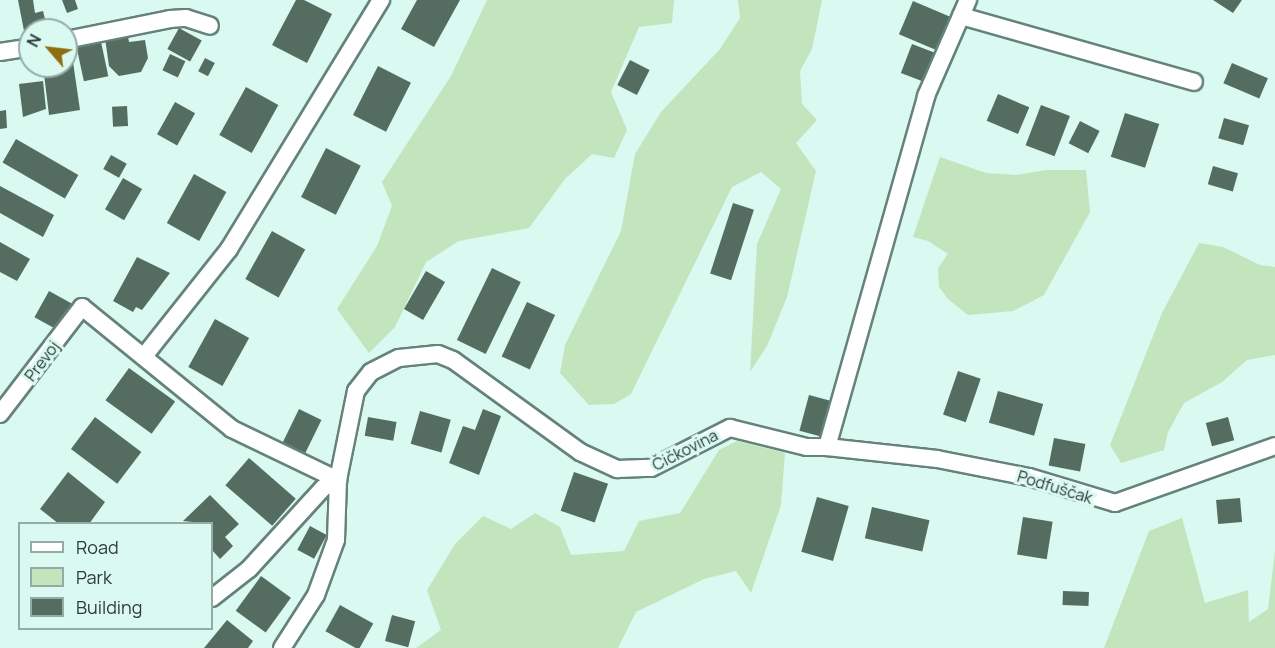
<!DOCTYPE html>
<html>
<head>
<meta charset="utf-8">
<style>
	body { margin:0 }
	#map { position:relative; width:1275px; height:648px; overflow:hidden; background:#d9f9f1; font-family:Manrope,sans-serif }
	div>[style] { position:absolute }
	.green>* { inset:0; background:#c2e5be }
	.building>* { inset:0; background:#556d60; transform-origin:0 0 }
	.roads { filter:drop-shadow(2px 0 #65827b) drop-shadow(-2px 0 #65827b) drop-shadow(0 2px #65827b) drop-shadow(0 -2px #65827b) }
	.minor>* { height:16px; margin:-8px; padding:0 8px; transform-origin:8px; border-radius:8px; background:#fff }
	span { translate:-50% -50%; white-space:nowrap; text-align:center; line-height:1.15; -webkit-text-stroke:6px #d9f9f1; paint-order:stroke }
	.street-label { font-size:16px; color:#2d3936 }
	.legend { position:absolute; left:18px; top:522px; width:195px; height:108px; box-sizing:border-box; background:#d9f9f1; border:2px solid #94aca6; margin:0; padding:8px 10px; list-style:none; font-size:18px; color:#2d3936 }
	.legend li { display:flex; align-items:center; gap:12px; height:30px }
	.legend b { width:30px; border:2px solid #94aca6 }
	.north { position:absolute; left:18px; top:18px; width:60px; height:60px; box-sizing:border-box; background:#d9f9f1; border:2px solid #94aca6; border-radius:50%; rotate:298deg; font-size:16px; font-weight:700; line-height:24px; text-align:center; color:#2d3936 }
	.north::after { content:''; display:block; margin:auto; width:21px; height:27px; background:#8f6d11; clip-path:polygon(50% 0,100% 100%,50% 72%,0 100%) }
</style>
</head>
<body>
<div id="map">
	<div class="green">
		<div style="clip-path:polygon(487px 0,674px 0,672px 23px,639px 27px,611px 92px,627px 130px,614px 158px,592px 154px,565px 179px,529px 228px,459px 241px,426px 262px,395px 327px,369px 353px,337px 309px,377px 246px,392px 206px,382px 182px,451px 76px)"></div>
		<div style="clip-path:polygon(738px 0,822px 0,812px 49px,800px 71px,802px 104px,817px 120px,796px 143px,816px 171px,787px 297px,767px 346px,750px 372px,757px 244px,781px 189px,761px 172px,732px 187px,631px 394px,614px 404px,589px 405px,560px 373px,565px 345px,621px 231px,635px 154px,661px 112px,720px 49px,740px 18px)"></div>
		<div style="clip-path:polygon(940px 157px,986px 173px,1016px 175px,1046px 170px,1086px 170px,1090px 212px,1044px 295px,1013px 311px,968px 315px,948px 299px,939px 287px,938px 268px,948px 254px,928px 241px,913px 237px)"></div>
		<div style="clip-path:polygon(1199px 243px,1223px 247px,1260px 265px,1275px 267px,1275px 355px,1247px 360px,1222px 382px,1184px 403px,1168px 432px,1164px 450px,1121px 463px,1110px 445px,1162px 313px)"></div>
		<div style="clip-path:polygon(737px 441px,785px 453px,781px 505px,751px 593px,736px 571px,704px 579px,636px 612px,618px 648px,416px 648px,441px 630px,427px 590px,455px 544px,483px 516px,511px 529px,535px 513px,560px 527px,571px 555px,624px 551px,639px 521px,680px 513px,719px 450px)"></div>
		<div style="clip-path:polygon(1182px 518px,1205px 603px,1248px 590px,1249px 622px,1268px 609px,1275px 551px,1275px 648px,1104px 648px,1149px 531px)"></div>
	</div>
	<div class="building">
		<div style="clip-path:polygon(18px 0,33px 0,35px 13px,43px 11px,47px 27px,30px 30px,30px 35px,25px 36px)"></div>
		<div style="clip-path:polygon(62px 0,75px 0,78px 9px,67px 13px)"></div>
		<div style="clip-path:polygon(296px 0,304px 0,332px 14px,307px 63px,272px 45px)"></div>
		<div style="clip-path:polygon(417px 0,460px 0,434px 47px,401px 29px)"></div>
		<div style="clip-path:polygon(1213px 0,1242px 0,1233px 13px)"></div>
		<div style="left:913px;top:1px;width:41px;height:36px;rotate:23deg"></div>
		<div style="left:179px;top:28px;width:26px;height:24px;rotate:29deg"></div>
		<div style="clip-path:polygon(127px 31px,129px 42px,145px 40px,148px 58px,141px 72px,119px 76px,109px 66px,105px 38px)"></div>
		<div style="left:100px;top:37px;width:40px;height:25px;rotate:78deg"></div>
		<div style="left:912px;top:44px;width:30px;height:31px;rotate:21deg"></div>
		<div style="left:170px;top:54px;width:17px;height:18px;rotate:25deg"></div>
		<div style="clip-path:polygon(72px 55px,80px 110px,49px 115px,43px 66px,66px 66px,66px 56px)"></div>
		<div style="left:205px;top:58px;width:11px;height:15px;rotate:27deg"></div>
		<div style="left:630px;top:60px;width:22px;height:28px;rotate:27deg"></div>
		<div style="left:1232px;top:63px;width:39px;height:22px;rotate:23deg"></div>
		<div style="left:378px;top:66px;width:37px;height:55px;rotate:27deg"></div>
		<div style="clip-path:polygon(43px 81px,46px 109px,23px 117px,19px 84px)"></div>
		<div style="left:246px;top:87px;width:37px;height:55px;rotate:29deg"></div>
		<div style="left:998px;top:94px;width:34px;height:29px;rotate:23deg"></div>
		<div style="left:175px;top:102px;width:23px;height:37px;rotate:29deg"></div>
		<div style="left:1041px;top:105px;width:31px;height:43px;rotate:21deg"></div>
		<div style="left:127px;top:106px;width:20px;height:15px;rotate:87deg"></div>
		<div style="clip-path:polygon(6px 110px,7px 128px,0 129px,0 111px)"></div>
		<div style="left:1125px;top:113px;width:36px;height:46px;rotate:18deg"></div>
		<div style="left:1224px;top:118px;width:26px;height:21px;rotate:16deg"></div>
		<div style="left:1080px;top:121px;width:22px;height:25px;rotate:27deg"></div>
		<div style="left:16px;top:139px;width:72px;height:27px;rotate:30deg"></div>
		<div style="left:326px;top:148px;width:39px;height:55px;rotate:27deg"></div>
		<div style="left:111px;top:155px;width:18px;height:16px;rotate:29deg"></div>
		<div style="left:1213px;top:166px;width:26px;height:19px;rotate:16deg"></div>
		<div style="left:194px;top:174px;width:37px;height:56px;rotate:29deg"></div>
		<div style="left:123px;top:178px;width:22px;height:36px;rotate:30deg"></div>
		<div style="clip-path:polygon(0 186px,54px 215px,43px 237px,0 213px)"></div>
		<div style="left:733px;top:203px;width:22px;height:74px;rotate:18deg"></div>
		<div style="left:272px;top:231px;width:38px;height:55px;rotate:29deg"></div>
		<div style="clip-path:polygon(0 242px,30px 259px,17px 281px,0 272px)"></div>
		<div style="clip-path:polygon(137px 257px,170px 273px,142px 310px,136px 307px,133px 312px,113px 301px)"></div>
		<div style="left:492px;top:268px;width:32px;height:80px;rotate:26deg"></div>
		<div style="left:426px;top:271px;width:22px;height:44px;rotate:30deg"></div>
		<div style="left:49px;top:291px;width:26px;height:30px;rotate:29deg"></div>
		<div style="left:527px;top:302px;width:31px;height:60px;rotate:25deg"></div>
		<div style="left:215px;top:319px;width:39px;height:55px;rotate:29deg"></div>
		<div style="left:129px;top:368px;width:57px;height:40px;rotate:36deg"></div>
		<div style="left:958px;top:371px;width:24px;height:46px;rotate:19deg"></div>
		<div style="left:998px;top:391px;width:47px;height:33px;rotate:16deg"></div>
		<div style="left:809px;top:395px;width:27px;height:37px;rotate:15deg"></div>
		<div style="left:299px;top:409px;width:25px;height:43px;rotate:26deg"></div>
		<div style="clip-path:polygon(483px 409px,501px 416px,479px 475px,449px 463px,463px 426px,475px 430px)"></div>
		<div style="left:420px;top:411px;width:32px;height:34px;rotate:16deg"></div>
		<div style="left:95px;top:417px;width:58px;height:40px;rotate:37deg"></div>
		<div style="left:368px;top:417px;width:29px;height:19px;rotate:10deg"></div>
		<div style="left:1228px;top:417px;width:24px;height:23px;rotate:75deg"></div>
		<div style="left:1054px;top:438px;width:32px;height:28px;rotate:11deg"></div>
		<div style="left:249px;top:458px;width:62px;height:36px;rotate:41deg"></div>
		<div style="clip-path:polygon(68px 472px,105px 502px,89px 524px,59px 524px,40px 509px)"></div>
		<div style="left:574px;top:472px;width:36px;height:41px;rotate:19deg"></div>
		<div style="clip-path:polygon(210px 495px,239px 524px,225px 537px,233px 546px,220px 559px,212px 550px,212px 524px,183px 521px)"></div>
		<div style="left:817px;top:497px;width:33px;height:57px;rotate:16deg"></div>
		<div style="left:1240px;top:498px;width:24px;height:24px;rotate:85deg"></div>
		<div style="left:872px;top:507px;width:59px;height:32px;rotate:13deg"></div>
		<div style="left:1023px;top:517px;width:30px;height:38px;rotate:9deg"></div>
		<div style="left:310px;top:526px;width:19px;height:27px;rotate:28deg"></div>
		<div style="left:261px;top:576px;width:37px;height:43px;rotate:36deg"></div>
		<div style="left:1063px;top:591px;width:26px;height:14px;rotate:2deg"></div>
		<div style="left:340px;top:605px;width:38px;height:30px;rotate:29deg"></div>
		<div style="left:392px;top:615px;width:24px;height:27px;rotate:15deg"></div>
		<div style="clip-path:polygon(227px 620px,253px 641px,248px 648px,204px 648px)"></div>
	</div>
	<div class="roads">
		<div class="minor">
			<div style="left:961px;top:16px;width:242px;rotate:15.8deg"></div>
			<div style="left:66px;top:40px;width:106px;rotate:-11.4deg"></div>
			<div style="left:170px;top:19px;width:16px;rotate:-4deg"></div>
			<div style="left:186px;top:18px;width:25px;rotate:18deg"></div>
			<div style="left:0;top:52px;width:30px;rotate:-9deg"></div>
			<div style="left:145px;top:355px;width:135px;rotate:-51.6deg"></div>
			<div style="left:229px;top:249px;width:292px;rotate:-58.6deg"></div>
			<div style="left:0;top:414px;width:135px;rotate:-52.5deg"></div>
			<div style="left:82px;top:307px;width:193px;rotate:39.1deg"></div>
			<div style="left:232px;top:429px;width:118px;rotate:25.7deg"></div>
			<div style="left:827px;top:447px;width:111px;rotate:6.2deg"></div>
			<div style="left:937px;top:459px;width:94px;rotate:11.1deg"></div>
			<div style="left:1029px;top:477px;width:90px;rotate:16.8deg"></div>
			<div style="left:1115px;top:503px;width:170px;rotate:-19.6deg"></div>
			<div style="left:212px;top:598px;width:47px;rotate:-38.1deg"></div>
			<div style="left:249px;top:569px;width:110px;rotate:-47.6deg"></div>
			<div style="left:323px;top:488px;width:17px;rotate:-28deg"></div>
			<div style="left:282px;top:648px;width:63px;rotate:-57.3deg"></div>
			<div style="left:316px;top:595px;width:59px;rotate:-70deg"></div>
			<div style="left:336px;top:540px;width:60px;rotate:-88.1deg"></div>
			<div style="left:338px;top:480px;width:91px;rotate:-78.6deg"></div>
			<div style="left:356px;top:391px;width:24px;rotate:-52deg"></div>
			<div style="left:371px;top:372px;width:31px;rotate:-27deg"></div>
			<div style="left:399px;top:358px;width:39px;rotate:-6deg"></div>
			<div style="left:438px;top:354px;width:16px;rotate:22deg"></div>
			<div style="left:453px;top:360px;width:157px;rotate:35.9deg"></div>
			<div style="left:580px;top:452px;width:41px;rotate:24.7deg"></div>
			<div style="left:617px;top:469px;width:34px;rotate:-2deg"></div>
			<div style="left:651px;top:468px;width:89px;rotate:-26.9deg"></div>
			<div style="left:730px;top:428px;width:79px;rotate:13.9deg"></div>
			<div style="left:807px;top:447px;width:20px"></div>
			<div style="left:827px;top:447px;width:365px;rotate:-74.2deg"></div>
			<div style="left:926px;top:96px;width:105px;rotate:-66.4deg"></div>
		</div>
	</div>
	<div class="street-label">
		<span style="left:42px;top:361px;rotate:-53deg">Prevoj</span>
		<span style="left:685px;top:450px;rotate:-27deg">Čičkovina</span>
		<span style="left:1055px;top:487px;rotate:17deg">Podfuščak</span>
	</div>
	<ul class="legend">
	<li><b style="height:8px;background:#fff"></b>Road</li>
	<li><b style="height:16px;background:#c2e5be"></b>Park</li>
	<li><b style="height:16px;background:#556d60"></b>Building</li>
	</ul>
	<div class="north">N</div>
</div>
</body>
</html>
